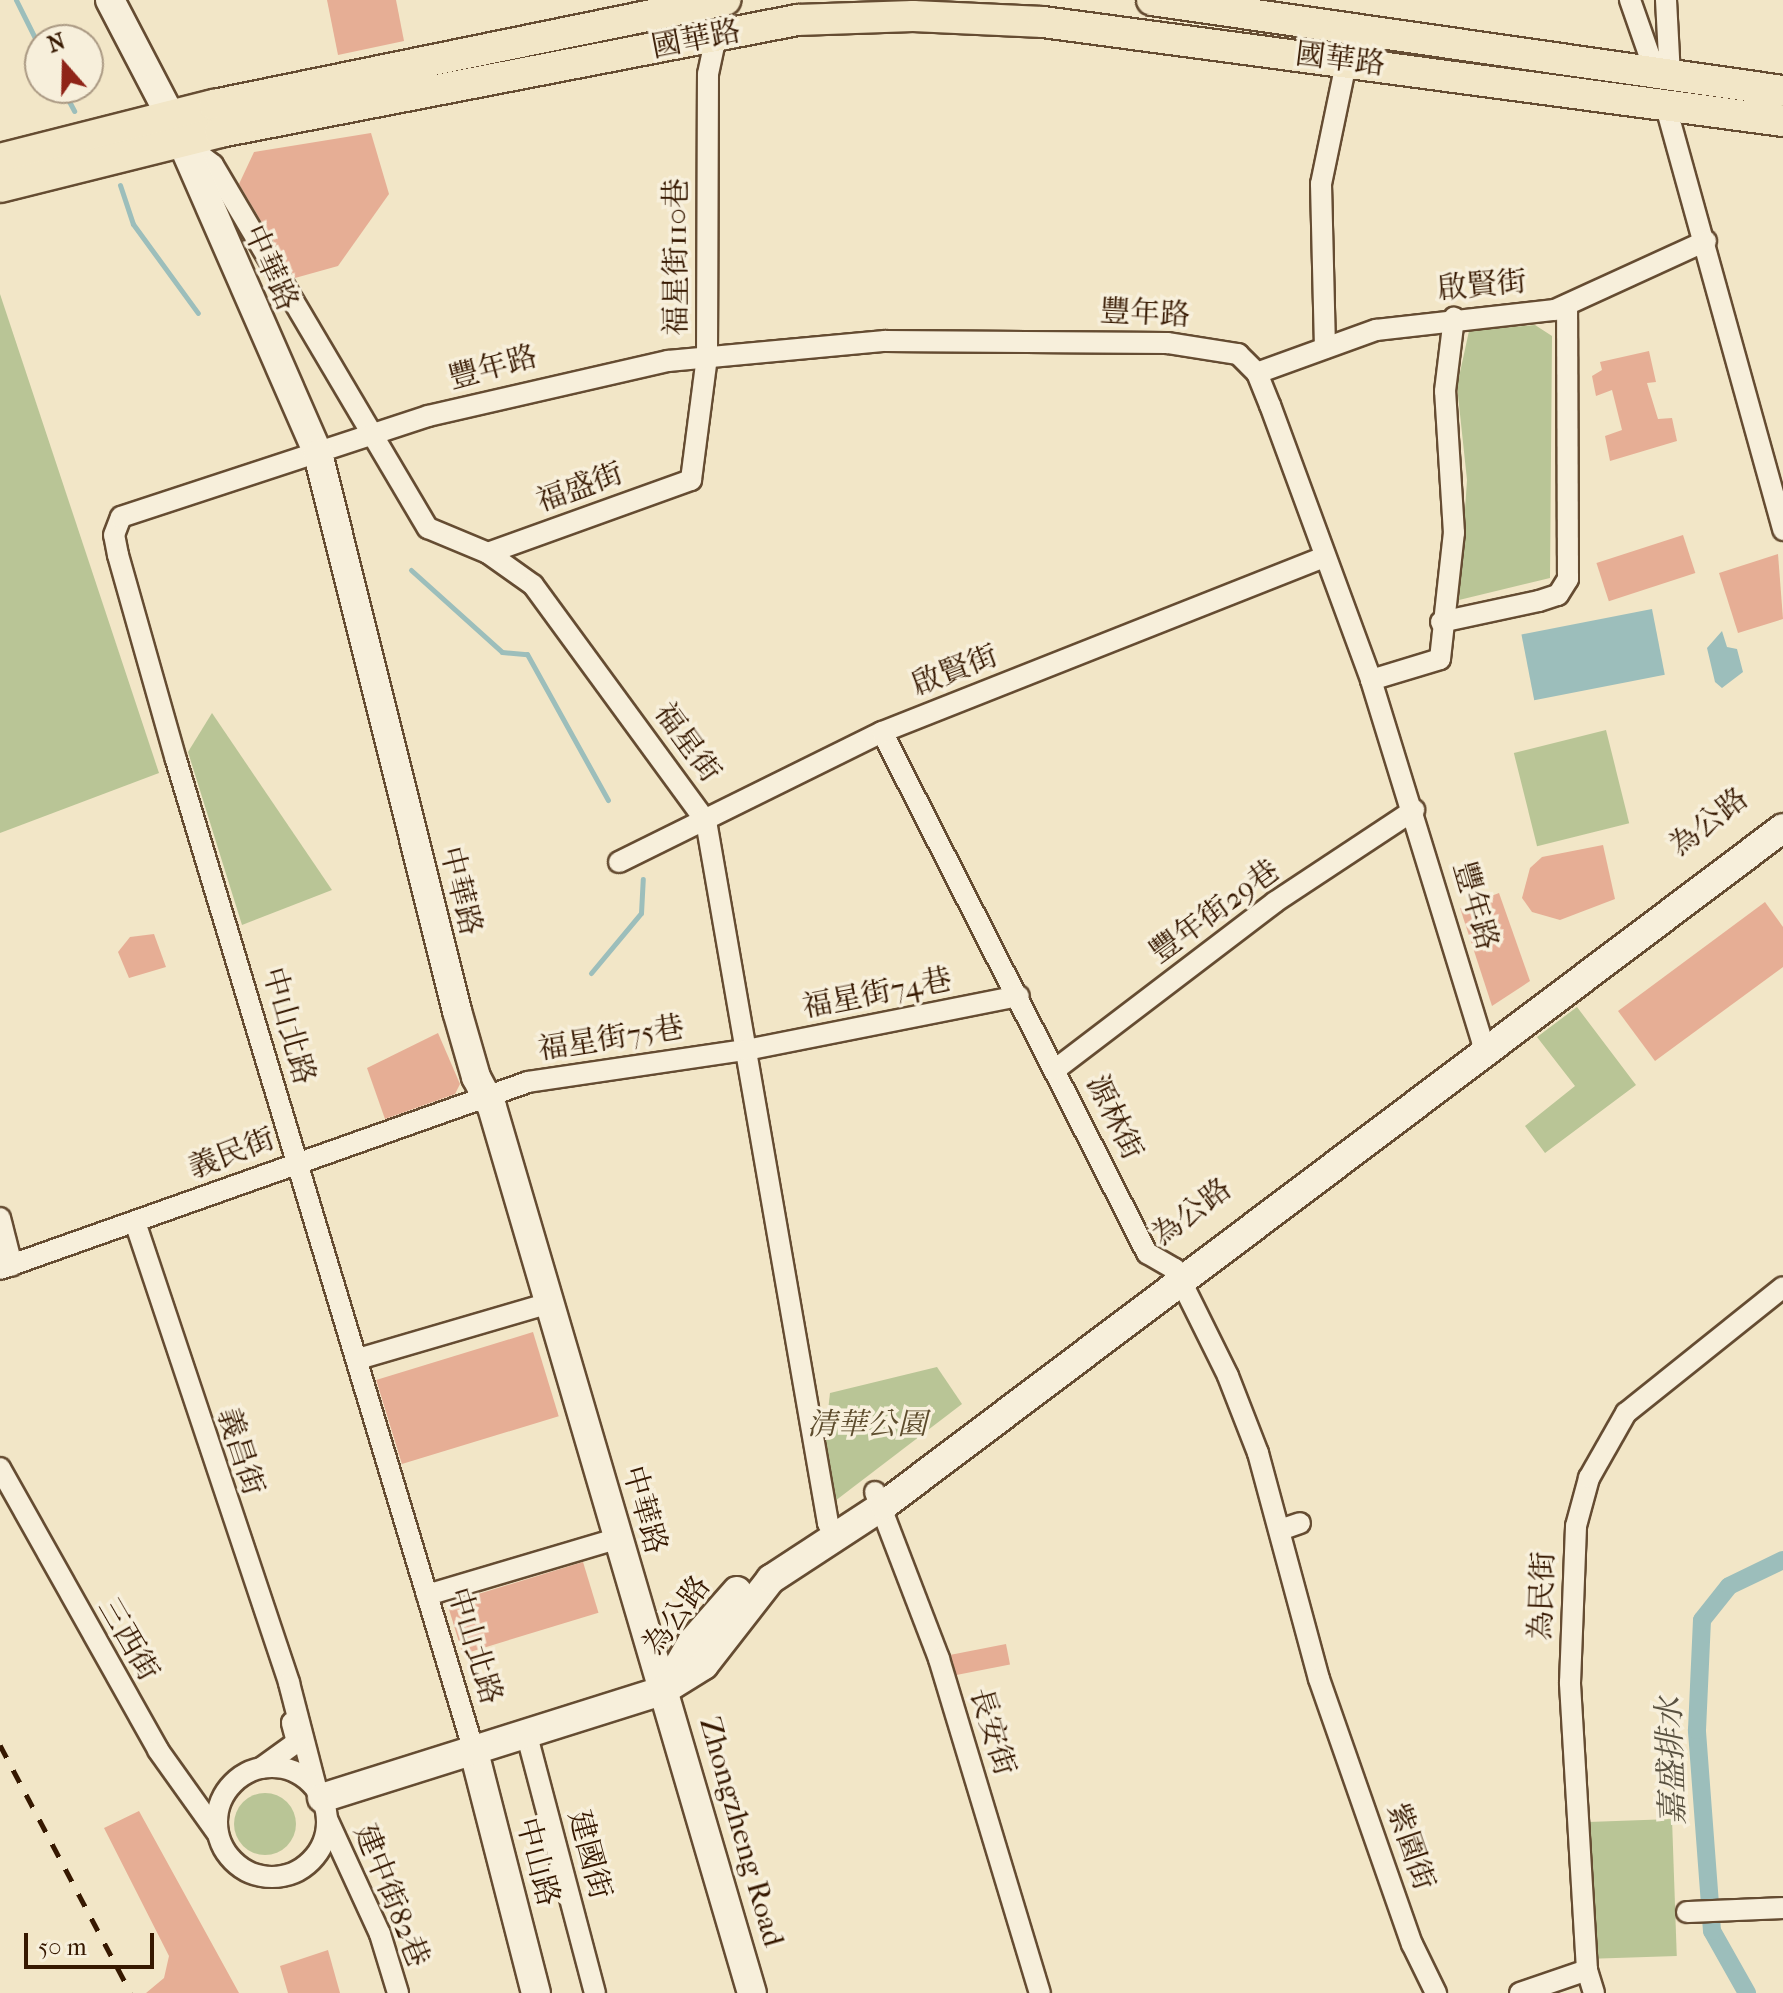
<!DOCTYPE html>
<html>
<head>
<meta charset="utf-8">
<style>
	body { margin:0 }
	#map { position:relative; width:1783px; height:1993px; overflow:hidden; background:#f2e6c7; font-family:"IM FELL French Canon","Noto Serif TC",serif }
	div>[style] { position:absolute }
	.green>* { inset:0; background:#b9c596; transform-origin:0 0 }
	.round { border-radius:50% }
	.water>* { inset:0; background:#9cbebb; transform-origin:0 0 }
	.stream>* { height:5px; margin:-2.5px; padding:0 2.5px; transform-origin:2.5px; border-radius:2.5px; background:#9cbebb }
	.canal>* { height:18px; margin:-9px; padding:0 9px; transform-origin:9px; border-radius:9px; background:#9cbebb }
	.building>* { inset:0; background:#e6ae95; transform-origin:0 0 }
	.roads { filter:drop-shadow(2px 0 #654c32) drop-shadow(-2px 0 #654c32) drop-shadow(0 2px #654c32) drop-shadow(0 -2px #654c32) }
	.street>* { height:20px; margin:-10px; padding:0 10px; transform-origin:10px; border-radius:10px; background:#f7efdb }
	.street>.ring { margin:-10px; padding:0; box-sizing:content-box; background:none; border:20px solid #f7efdb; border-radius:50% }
	.secondary>* { height:28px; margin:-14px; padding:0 14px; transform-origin:14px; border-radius:14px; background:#f7efdb }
	.primary>* { height:30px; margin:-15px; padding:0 15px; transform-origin:15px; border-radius:15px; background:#f2e6c7 }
	.rail>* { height:5px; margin-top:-2.5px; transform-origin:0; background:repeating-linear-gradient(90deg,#361800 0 14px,transparent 0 28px) }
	span { translate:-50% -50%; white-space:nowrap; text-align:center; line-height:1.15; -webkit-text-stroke:7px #f7efdb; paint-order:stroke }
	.street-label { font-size:30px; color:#361800 }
	.park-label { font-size:30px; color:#5d4c2d; font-style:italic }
	.water-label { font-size:32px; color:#5a5241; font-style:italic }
	.north { position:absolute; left:24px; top:24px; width:80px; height:80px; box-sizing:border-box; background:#f7efdb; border:2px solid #aa9983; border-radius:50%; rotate:340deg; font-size:22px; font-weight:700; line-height:32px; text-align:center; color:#361800 }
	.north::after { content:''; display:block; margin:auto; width:28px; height:36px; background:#8f2418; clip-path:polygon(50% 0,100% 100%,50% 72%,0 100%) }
	.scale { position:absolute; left:24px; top:1933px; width:130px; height:36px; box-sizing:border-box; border:4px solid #361800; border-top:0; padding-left:10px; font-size:24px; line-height:28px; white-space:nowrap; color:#361800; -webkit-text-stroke:6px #f7efdb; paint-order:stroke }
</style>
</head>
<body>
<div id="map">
	<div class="green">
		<div style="clip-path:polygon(0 294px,159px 773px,0 833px)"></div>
		<div style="clip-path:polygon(1535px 325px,1552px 336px,1550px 578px,1459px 600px,1467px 480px,1457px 386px,1469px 331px)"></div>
		<div style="clip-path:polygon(212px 713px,332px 890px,242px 925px,188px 752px)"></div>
		<div style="left:1606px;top:730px;width:96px;height:95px;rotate:76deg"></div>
		<div style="clip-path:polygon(1577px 1007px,1636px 1085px,1545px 1153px,1525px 1126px,1575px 1086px,1537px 1037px)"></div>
		<div style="clip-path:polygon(937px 1367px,962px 1404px,835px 1501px,824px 1446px,830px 1393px)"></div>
		<div class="round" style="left:234px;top:1793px;width:62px;height:62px"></div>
		<div style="left:1672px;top:1819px;width:137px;height:84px;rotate:88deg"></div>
	</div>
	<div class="water">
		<div style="left:1652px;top:609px;width:67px;height:133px;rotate:79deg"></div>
		<div style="clip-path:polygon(1722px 631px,1727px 647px,1737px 649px,1743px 672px,1722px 688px,1715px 682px,1707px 648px)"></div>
	</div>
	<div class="stream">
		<div style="left:16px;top:0;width:54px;rotate:63.4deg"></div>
		<div style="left:62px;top:88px;width:26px;rotate:62deg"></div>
		<div style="left:120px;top:185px;width:41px;rotate:71.6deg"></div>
		<div style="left:133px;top:224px;width:110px;rotate:53.9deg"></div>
		<div style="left:411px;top:570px;width:122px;rotate:42deg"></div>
		<div style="left:502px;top:652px;width:25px;rotate:5deg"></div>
		<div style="left:527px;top:654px;width:167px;rotate:61deg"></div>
		<div style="left:591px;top:973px;width:78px;rotate:-50.2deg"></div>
		<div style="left:641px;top:913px;width:34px;rotate:-87deg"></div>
	</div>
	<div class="canal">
		<div style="left:1747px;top:1993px;width:71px;rotate:-119.4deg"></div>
		<div style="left:1712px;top:1931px;width:202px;rotate:-94.3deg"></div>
		<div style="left:1697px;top:1730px;width:110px;rotate:-87.4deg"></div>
		<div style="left:1702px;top:1620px;width:43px;rotate:-51.5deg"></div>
		<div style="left:1729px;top:1586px;width:60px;rotate:-25.7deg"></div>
	</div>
	<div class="building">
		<div style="clip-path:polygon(327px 0,396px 0,404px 41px,338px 55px)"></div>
		<div style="clip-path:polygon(371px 133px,389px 194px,338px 266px,295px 278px,239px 184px,254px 152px)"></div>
		<div style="clip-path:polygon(1649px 351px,1656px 382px,1647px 383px,1658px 419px,1672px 418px,1677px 441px,1610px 461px,1605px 436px,1622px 430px,1612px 390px,1596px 396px,1592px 376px,1602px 370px,1600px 362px)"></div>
		<div style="left:1683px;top:535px;width:40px;height:91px;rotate:72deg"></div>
		<div style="clip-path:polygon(1778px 554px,1783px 619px,1738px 633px,1719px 573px)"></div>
		<div style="clip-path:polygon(1603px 845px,1615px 899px,1560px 920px,1532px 912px,1522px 898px,1530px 868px,1542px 857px)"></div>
		<div style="clip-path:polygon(1499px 893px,1530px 981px,1492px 1006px,1460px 908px)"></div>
		<div style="clip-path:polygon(1765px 902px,1783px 927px,1783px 967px,1655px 1061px,1618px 1011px)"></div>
		<div style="clip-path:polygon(154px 934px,166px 967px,129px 978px,118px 952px,130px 937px)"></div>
		<div style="clip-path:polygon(438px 1033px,460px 1084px,455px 1094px,385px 1119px,367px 1068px)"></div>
		<div style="left:533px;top:1332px;width:88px;height:164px;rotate:73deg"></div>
		<div style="left:583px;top:1562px;width:53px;height:142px;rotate:73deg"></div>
		<div style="left:1006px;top:1644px;width:21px;height:56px;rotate:79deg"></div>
		<div style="clip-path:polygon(139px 1811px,200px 1922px,239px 1993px,146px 1993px,164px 1978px,169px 1956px,104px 1828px)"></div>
		<div style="clip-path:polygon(328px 1950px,340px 1993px,288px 1993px,280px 1966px)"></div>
	</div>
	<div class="roads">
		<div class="street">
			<div style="left:1630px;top:0;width:60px;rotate:70.7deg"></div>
			<div style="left:1650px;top:57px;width:23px;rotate:43deg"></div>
			<div style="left:1666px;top:0;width:76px;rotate:87deg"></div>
			<div style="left:1666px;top:107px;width:439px;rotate:74.5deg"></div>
			<div style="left:184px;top:143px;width:36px;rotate:37deg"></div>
			<div style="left:213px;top:165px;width:422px;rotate:59.4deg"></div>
			<div style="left:428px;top:528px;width:65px;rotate:22.6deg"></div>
			<div style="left:488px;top:553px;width:55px;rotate:35.4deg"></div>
			<div style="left:533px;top:585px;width:293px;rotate:53.8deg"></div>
			<div style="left:706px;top:821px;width:713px;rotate:80.14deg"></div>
			<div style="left:828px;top:1523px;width:15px;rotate:58deg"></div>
			<div style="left:1325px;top:348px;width:164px;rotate:-91.4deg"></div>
			<div style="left:1321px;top:184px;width:128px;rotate:-78.3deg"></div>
			<div style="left:1257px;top:373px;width:127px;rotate:-19.9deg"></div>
			<div style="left:1376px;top:330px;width:180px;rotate:-6.4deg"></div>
			<div style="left:1555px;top:310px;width:166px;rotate:-24.6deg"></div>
			<div style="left:488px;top:553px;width:216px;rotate:-19.8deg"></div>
			<div style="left:691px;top:480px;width:124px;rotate:-82.6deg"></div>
			<div style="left:707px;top:357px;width:283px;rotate:-89.8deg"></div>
			<div style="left:708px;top:74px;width:39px;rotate:-78deg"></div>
			<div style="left:1441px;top:622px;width:100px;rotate:-12.1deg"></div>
			<div style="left:1539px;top:601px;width:20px;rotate:-18deg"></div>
			<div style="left:1558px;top:595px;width:19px;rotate:-58deg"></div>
			<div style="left:1568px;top:579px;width:274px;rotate:-90.2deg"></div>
			<div style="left:1371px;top:680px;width:72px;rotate:-16.9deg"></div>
			<div style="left:1440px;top:659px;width:127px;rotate:-83.7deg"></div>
			<div style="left:1454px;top:533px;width:142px;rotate:-93.6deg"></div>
			<div style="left:1445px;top:391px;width:74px;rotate:-83deg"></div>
			<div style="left:882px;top:732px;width:585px;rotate:63.04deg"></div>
			<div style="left:1147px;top:1253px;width:32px;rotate:30deg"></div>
			<div style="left:1175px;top:1269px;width:119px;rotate:63.6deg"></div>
			<div style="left:1228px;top:1376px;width:83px;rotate:68.7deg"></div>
			<div style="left:1258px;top:1453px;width:234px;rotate:74.9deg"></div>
			<div style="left:1319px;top:1679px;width:281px;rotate:70.7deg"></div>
			<div style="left:1412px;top:1944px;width:55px;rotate:63.9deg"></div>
			<div style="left:619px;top:862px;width:293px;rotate:-26.3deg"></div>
			<div style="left:882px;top:732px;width:473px;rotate:-21.6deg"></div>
			<div style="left:1056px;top:1069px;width:275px;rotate:-37.3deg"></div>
			<div style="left:1275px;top:902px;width:167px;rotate:-33.5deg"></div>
			<div style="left:0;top:1218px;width:49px;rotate:75.7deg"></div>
			<div style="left:135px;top:1222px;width:486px;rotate:71.5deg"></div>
			<div style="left:289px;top:1683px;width:112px;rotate:75.5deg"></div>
			<div style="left:0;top:1269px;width:560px;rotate:-19.5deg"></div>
			<div style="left:528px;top:1082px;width:220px;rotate:-8.4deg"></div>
			<div style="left:746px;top:1050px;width:278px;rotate:-11.2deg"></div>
			<div style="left:358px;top:1359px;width:199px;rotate:-16.3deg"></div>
			<div style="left:0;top:1468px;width:323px;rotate:60.7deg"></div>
			<div style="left:158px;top:1750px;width:103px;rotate:54.5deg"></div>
			<div style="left:875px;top:1492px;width:179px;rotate:69deg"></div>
			<div style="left:939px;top:1659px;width:349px;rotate:73.2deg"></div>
			<div style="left:1280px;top:1530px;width:21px;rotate:-19deg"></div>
			<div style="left:427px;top:1595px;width:197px;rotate:-16.5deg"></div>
			<div style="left:526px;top:1732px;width:270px;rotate:75.2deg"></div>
			<div style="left:473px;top:1748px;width:1032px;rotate:-106.73deg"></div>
			<div style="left:176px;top:760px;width:213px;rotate:-105.8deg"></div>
			<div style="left:118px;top:555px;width:20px;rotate:-101deg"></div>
			<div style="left:114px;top:535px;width:19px;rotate:-69deg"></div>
			<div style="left:121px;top:517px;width:323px;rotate:-18.2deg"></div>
			<div style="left:428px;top:416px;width:246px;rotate:-12.9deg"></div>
			<div style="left:668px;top:361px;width:218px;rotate:-5.3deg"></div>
			<div style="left:885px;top:341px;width:282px;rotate:0.4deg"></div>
			<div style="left:1167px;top:343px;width:72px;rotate:8.8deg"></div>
			<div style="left:1238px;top:354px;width:27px;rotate:45deg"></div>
			<div style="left:1257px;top:373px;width:35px;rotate:68deg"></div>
			<div style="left:1270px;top:405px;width:293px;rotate:69.8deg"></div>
			<div style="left:1371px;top:680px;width:378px;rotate:72.9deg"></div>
			<div style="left:1482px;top:1041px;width:12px;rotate:48deg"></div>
			<div class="ring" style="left:217px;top:1767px;width:90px;height:90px"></div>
			<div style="left:261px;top:1768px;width:44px;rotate:-35.8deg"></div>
			<div style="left:297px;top:1742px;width:20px;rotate:-105deg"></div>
			<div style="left:328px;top:1821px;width:124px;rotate:65.3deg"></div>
			<div style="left:380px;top:1934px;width:62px;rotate:73deg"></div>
			<div style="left:1687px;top:1912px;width:96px;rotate:-2.4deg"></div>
			<div style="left:1520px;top:1993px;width:71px;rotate:-18.9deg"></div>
			<div style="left:1594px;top:1993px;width:24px;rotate:-107deg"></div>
			<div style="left:1587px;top:1970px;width:288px;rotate:-93.4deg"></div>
			<div style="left:1570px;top:1683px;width:157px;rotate:-87.8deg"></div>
			<div style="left:1576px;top:1526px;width:50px;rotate:-74.8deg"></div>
			<div style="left:1589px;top:1478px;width:75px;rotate:-60.4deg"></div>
			<div style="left:1626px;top:1413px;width:201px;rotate:-38.7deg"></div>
		</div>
		<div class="secondary">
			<div style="left:110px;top:0;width:132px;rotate:62.5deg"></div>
			<div style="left:171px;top:117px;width:368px;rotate:66.4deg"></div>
			<div style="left:318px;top:454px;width:574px;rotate:75.99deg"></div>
			<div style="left:457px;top:1011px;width:69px;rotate:73.9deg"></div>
			<div style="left:476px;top:1077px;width:34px;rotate:62deg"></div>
			<div style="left:492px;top:1107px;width:923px;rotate:73.65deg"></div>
			<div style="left:667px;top:1686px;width:51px;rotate:-60.4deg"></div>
			<div style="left:692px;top:1642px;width:68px;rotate:-48.6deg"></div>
			<div style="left:473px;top:1748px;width:253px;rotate:75.6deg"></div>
			<div style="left:322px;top:1798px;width:359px;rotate:-17.5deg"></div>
			<div style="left:664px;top:1690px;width:47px;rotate:-32deg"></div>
			<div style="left:704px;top:1665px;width:109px;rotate:-52.1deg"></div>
			<div style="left:771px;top:1579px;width:135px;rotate:-33.2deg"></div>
			<div style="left:884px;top:1505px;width:1125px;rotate:-36.98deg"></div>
		</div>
		<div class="primary">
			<div style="left:1152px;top:0;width:638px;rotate:8.21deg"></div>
			<div style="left:0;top:159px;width:221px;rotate:-14.2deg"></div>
			<div style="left:214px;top:105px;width:522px;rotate:-11.61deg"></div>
			<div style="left:0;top:187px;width:227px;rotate:-14deg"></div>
			<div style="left:220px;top:132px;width:588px;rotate:-10.98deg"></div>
			<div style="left:797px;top:20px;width:116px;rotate:-2deg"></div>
			<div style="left:913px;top:16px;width:130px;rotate:2.6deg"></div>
			<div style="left:1043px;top:22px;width:747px;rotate:7.62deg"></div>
		</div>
	</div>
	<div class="rail">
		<div style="left:0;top:1745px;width:280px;rotate:62.2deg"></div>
	</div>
	<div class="street-label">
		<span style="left:696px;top:40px;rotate:-11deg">國華路</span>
		<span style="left:1340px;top:60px;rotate:7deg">國華路</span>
		<span style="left:677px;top:257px;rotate:-90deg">福星街110巷</span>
		<span style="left:270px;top:268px;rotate:66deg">中華路</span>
		<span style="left:1482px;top:286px;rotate:-5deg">啟賢街</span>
		<span style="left:1145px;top:314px;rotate:3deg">豐年路</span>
		<span style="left:493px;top:368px;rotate:-15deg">豐年路</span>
		<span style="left:580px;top:488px;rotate:-20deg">福盛街</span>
		<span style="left:955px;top:671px;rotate:-21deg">啟賢街</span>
		<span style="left:687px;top:743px;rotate:54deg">福星街</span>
		<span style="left:1709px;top:823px;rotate:-38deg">為公路</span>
		<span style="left:460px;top:891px;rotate:76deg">中華路</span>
		<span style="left:1475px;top:906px;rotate:74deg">豐年路</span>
		<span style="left:1215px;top:912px;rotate:-36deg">豐年街29巷</span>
		<span style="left:877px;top:994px;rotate:-11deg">福星街74巷</span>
		<span style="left:288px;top:1026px;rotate:74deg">中山北路</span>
		<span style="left:611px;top:1039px;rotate:-9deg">福星街75巷</span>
		<span style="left:1114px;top:1118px;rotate:64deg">源林街</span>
		<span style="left:232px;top:1154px;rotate:-21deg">義民街</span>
		<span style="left:1192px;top:1213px;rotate:-37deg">為公路</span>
		<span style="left:240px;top:1452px;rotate:72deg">義昌街</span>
		<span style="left:644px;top:1510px;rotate:74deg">中華路</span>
		<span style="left:1543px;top:1596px;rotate:-88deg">為民街</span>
		<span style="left:677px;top:1616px;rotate:-53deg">為公路</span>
		<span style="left:128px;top:1640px;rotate:60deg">三西街</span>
		<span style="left:474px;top:1646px;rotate:73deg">中山北路</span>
		<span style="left:992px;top:1732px;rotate:73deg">長安街</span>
		<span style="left:741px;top:1832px;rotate:74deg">Zhongzheng Road</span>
		<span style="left:1410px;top:1847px;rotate:71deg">紫園街</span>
		<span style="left:589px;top:1855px;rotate:75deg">建國街</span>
		<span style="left:537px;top:1862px;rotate:75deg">中山路</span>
		<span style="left:391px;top:1896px;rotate:68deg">建中街82巷</span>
	</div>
	<div class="park-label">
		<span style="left:867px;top:1425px">清華公園</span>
	</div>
	<div class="water-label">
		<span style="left:1672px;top:1761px;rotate:-92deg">嘉盛排水</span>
	</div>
	<div class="north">N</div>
	<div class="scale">50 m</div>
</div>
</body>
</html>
